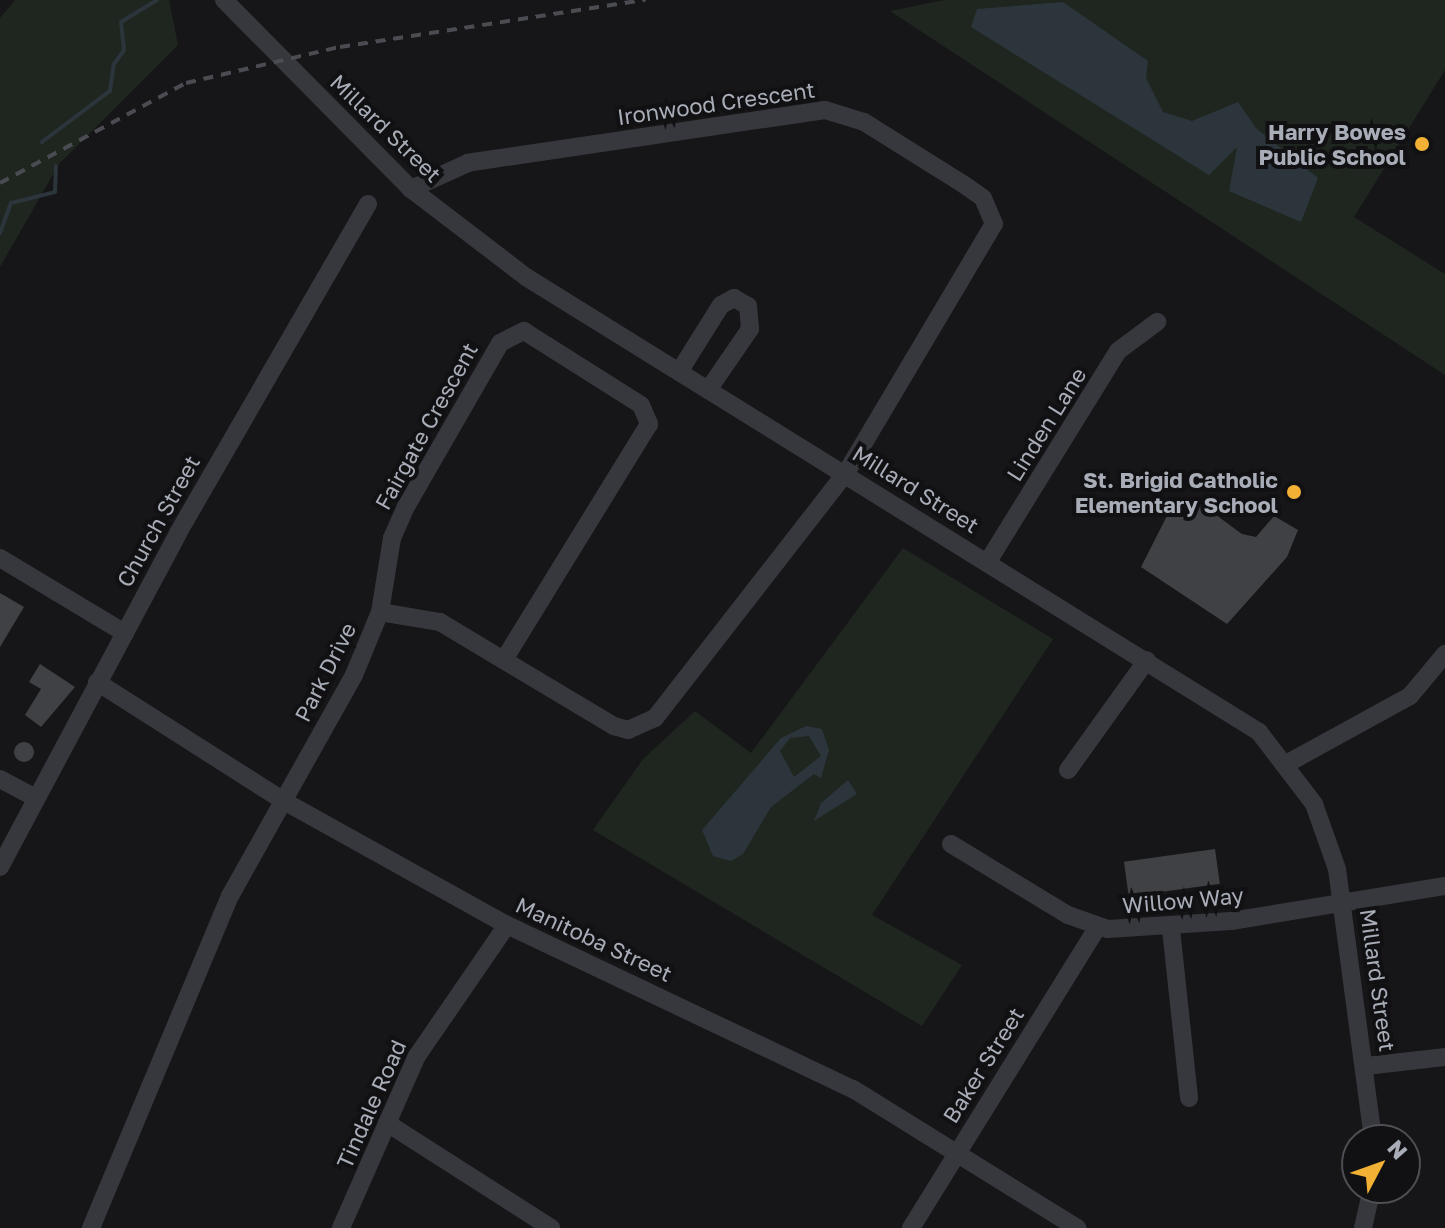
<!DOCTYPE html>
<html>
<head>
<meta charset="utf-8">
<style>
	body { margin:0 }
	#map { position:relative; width:1445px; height:1228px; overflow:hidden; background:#161618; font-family:"Golos Text",sans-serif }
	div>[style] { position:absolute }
	.green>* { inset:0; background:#1e261f }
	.water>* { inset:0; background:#2c353c }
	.stream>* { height:4px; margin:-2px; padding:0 2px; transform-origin:2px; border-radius:2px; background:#2c353c }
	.building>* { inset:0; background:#404145; transform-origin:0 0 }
	.round { border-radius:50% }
	.minor>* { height:18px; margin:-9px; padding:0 9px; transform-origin:9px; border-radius:9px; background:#37383d }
	.rail>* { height:4px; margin-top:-2px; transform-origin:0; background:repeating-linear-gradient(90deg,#4a4c52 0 10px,transparent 0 18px) }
	.dots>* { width:22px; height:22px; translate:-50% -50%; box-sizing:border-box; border:4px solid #111113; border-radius:50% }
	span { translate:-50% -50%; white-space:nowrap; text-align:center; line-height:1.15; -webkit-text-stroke:8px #111113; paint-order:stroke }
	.street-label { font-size:22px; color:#a8adb8 }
	.poi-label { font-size:22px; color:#a8adb8; font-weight:700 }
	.right { translate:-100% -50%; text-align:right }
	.north { position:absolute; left:1341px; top:1124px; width:80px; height:80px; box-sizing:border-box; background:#111113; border:2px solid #4d4f55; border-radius:50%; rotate:49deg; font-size:22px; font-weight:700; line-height:32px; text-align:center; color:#a8adb8 }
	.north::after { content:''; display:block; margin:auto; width:28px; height:36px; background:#f2b134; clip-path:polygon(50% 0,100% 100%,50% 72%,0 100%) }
</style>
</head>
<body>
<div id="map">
	<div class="green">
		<div style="clip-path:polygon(15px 0,169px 0,178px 45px,59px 164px,0 267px,0 18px)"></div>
		<div style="clip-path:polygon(944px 0,1445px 0,1445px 70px,1354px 217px,1445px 274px,1445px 375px,890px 11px)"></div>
		<div style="clip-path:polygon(903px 548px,1053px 639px,872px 915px,962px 965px,922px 1026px,593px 830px,643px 759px,695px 711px,751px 753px)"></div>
	</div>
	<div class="water">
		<div style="clip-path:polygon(1063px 2px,1148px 61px,1146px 78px,1163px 112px,1192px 121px,1238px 102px,1256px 128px,1318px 178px,1301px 222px,1229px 191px,1237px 147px,1209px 175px,971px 27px,977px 9px)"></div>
		<div style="clip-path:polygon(evenodd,806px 726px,822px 729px,829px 750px,821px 778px,814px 774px,771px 807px,743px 854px,731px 861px,713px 856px,702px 830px,781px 738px,806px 726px,809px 736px,821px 756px,794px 777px,780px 751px,790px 738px,809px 736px)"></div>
		<div style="clip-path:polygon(848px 780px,857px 794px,814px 821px,821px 803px)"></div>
	</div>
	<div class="stream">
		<div style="left:42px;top:142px;width:85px;rotate:-36.9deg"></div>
		<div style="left:110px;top:91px;width:27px;rotate:-82deg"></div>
		<div style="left:114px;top:64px;width:17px;rotate:-54deg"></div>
		<div style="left:124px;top:50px;width:28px;rotate:-96deg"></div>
		<div style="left:121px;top:22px;width:42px;rotate:-31.4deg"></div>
		<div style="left:0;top:233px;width:32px;rotate:-70deg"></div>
		<div style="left:11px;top:203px;width:45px;rotate:-14deg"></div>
		<div style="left:55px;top:192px;width:26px;rotate:-88deg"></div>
	</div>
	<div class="building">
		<div style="clip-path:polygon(1197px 501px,1242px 534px,1256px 537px,1274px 516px,1298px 530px,1287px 557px,1227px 624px,1141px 567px,1172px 506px,1188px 516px)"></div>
		<div style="clip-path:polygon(0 593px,24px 607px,0 647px)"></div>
		<div style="clip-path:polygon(40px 664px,75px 687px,41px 727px,25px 715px,41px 689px,29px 682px)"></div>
		<div class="round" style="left:14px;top:742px;width:20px;height:20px"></div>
		<div style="left:1215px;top:849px;width:35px;height:92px;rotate:82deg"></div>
	</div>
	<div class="minor">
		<div style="left:224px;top:0;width:266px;rotate:45.3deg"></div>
		<div style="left:411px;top:189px;width:145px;rotate:37.4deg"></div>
		<div style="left:526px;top:277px;width:863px;rotate:31.83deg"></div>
		<div style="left:1259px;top:732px;width:91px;rotate:52.6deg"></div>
		<div style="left:1314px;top:804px;width:69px;rotate:70.5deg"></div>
		<div style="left:1337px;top:869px;width:273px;rotate:82.4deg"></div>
		<div style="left:679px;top:372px;width:79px;rotate:-57.9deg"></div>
		<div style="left:721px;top:305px;width:15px;rotate:-28deg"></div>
		<div style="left:734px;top:298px;width:16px;rotate:30deg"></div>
		<div style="left:748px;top:306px;width:23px;rotate:85deg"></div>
		<div style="left:750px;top:329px;width:74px;rotate:124.5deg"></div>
		<div style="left:0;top:558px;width:146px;rotate:31deg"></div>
		<div style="left:987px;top:563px;width:249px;rotate:-58.3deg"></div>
		<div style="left:1118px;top:351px;width:49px;rotate:-36.6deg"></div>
		<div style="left:380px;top:612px;width:75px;rotate:-80.8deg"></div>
		<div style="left:392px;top:538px;width:36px;rotate:-66deg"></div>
		<div style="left:407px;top:505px;width:187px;rotate:-60.1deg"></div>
		<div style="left:500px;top:343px;width:27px;rotate:-27deg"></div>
		<div style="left:524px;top:331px;width:138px;rotate:32.3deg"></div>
		<div style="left:641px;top:405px;width:21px;rotate:67deg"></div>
		<div style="left:649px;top:424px;width:277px;rotate:121.6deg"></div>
		<div style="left:97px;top:682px;width:219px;rotate:32.5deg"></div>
		<div style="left:282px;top:800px;width:257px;rotate:29.1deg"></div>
		<div style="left:507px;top:925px;width:383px;rotate:25.4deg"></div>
		<div style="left:853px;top:1089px;width:264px;rotate:31.8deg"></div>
		<div style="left:1288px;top:763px;width:139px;rotate:-28.8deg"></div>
		<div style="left:1410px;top:696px;width:55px;rotate:-50.2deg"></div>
		<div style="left:1068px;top:770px;width:135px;rotate:-54.3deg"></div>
		<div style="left:0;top:779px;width:41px;rotate:27.8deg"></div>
		<div style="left:951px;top:844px;width:137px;rotate:31.3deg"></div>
		<div style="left:1068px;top:915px;width:42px;rotate:19.3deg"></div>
		<div style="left:1108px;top:929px;width:123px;rotate:-3.7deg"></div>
		<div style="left:1231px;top:921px;width:217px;rotate:-9.3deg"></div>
		<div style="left:0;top:867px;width:378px;rotate:-61.9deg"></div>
		<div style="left:178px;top:533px;width:380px;rotate:-60deg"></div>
		<div style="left:1171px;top:929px;width:170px;rotate:83.9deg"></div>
		<div style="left:1366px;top:1066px;width:80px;rotate:-6.5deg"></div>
		<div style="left:387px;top:1123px;width:195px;rotate:32.6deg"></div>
		<div style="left:91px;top:1228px;width:360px;rotate:-67.3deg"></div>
		<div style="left:230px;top:896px;width:253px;rotate:-60.7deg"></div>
		<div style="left:354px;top:675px;width:68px;rotate:-67.6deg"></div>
		<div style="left:380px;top:612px;width:61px;rotate:9.5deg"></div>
		<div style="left:440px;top:622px;width:203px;rotate:30.9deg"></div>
		<div style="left:614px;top:726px;width:15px;rotate:16deg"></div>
		<div style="left:628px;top:730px;width:30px;rotate:-24deg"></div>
		<div style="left:655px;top:718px;width:311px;rotate:-52.1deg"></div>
		<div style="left:846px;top:473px;width:290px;rotate:-59.3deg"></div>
		<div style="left:994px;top:224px;width:28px;rotate:-113deg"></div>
		<div style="left:983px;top:198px;width:24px;rotate:-145deg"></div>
		<div style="left:963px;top:184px;width:117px;rotate:-147.9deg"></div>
		<div style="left:864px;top:122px;width:41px;rotate:-162.9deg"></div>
		<div style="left:825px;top:110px;width:361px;rotate:171.6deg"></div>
		<div style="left:468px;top:163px;width:63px;rotate:155.5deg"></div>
		<div style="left:341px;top:1228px;width:188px;rotate:-66.2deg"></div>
		<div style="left:417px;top:1056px;width:159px;rotate:-55.5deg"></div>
		<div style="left:911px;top:1228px;width:353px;rotate:-58.2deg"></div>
		<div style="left:1363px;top:1228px;width:41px;rotate:-77.3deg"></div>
	</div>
	<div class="rail">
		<div style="left:0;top:183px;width:211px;rotate:-28.3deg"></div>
		<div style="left:186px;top:83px;width:158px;rotate:-13.2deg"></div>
		<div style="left:340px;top:47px;width:309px;rotate:-8.8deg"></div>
	</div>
	<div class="dots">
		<div style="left:1422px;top:144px;background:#f2b134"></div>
		<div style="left:1294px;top:492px;background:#f2b134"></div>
	</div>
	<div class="street-label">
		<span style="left:716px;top:103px;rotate:-8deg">Ironwood Crescent</span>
		<span style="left:386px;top:128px;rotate:44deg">Millard Street</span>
		<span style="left:1046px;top:424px;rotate:-58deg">Linden Lane</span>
		<span style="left:426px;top:426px;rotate:-61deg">Fairgate Crescent</span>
		<span style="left:916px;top:489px;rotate:32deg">Millard Street</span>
		<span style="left:158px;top:521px;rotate:-61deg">Church Street</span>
		<span style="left:325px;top:672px;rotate:-63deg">Park Drive</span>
		<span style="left:1183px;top:900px;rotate:-5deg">Willow Way</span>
		<span style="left:594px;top:939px;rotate:25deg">Manitoba Street</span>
		<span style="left:1378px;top:980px;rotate:82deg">Millard Street</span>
		<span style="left:983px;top:1065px;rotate:-58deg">Baker Street</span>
		<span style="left:371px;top:1104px;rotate:-66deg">Tindale Road</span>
	</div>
	<div class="poi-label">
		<span class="right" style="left:1406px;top:144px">Harry Bowes<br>Public School</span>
		<span class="right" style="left:1278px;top:492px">St. Brigid Catholic<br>Elementary School</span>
	</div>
	<div class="north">N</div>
</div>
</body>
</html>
